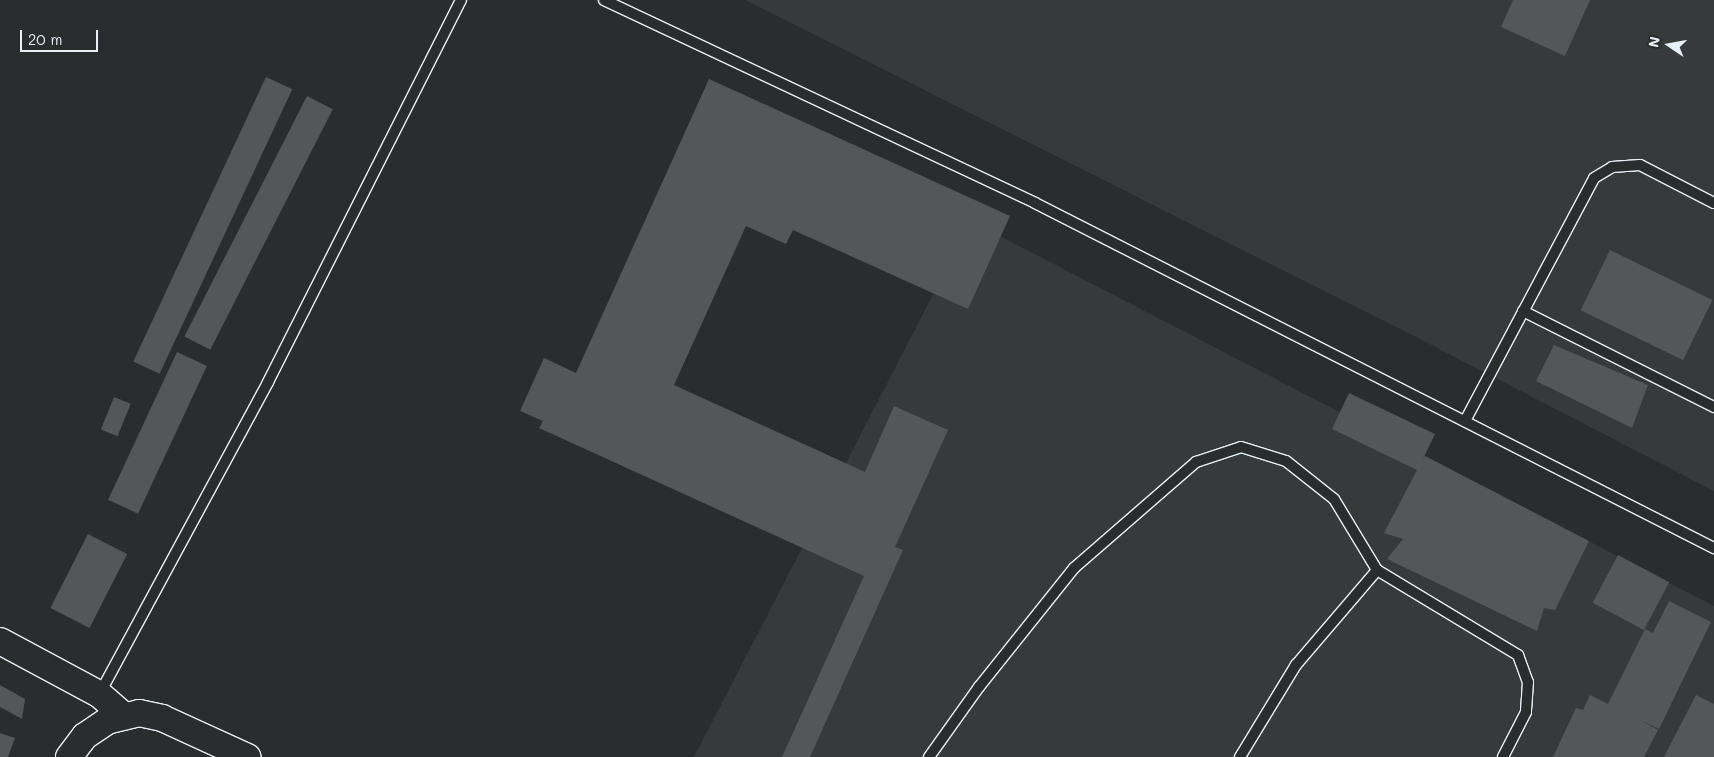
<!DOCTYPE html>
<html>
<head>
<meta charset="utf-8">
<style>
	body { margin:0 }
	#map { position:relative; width:1714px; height:757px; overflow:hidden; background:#2a2d2e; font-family:Mali,sans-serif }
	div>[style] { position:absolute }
	.built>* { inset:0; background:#363a3b }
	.building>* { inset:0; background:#535759; transform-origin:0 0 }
	.roads { filter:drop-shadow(1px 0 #e8f1f8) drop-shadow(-1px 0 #e8f1f8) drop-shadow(0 1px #e8f1f8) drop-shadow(0 -1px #e8f1f8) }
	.service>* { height:10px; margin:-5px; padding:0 5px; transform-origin:5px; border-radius:5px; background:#2a2d2e }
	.tertiary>* { height:26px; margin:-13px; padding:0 13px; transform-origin:13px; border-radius:13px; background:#2a2d2e }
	span { translate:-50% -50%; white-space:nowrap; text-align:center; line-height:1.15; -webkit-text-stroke:4px #2a2d2e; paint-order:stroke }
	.north { position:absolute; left:1644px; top:20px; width:50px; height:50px; -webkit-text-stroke:4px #2a2d2e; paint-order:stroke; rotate:282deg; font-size:14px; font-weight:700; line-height:20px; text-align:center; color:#e8f1f8 }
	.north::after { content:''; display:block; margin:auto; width:18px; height:22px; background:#e8f1f8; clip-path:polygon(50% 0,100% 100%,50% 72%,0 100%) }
	.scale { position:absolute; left:20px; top:30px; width:78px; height:22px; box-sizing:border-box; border:2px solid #e8f1f8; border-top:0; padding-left:6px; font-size:15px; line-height:18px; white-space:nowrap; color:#e8f1f8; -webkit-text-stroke:4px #2a2d2e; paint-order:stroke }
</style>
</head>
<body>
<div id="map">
	<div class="built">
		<div style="clip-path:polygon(745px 0,1714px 0,1714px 491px,1416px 337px)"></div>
		<div style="clip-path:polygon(971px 221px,1714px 606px,1714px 757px,694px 757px)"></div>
	</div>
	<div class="building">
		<div style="clip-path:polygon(1513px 0,1590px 0,1565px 56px,1501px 27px)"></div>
		<div style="left:266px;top:77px;width:29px;height:314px;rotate:25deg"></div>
		<div style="clip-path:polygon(709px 79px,1010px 216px,968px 309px,793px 230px,786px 244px,746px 226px,674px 385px,865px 472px,894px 406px,948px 430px,895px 547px,903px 550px,810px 757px,782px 757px,864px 576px,539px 428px,543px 421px,520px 411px,544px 358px,576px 373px)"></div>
		<div style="left:307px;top:96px;width:29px;height:270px;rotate:27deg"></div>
		<div style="left:1610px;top:250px;width:114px;height:67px;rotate:26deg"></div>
		<div style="clip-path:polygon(1554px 345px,1648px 385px,1632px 428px,1536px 381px)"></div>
		<div style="left:177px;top:352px;width:33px;height:163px;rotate:25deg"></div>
		<div style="clip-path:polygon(1349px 393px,1435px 434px,1422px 461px,1425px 456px,1589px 541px,1555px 610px,1544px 608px,1537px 631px,1387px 559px,1403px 539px,1384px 533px,1417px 470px,1332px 429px)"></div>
		<div style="left:114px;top:397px;width:18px;height:35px;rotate:22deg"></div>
		<div style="left:88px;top:534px;width:44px;height:83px;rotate:27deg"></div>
		<div style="left:1618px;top:555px;width:58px;height:54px;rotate:28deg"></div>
		<div style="clip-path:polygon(1669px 601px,1711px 622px,1659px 729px,1640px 720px,1658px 730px,1644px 757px,1553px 757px,1576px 708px,1583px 710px,1590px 695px,1608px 704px,1645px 629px,1653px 633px)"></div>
		<div style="clip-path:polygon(0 685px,25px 699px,22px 719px,0 707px)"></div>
		<div style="clip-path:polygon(1696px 695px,1714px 704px,1714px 757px,1664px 757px)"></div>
		<div style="clip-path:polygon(0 733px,15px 738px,8px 757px,0 757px)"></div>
	</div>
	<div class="roads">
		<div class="service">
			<div style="left:604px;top:0;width:476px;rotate:25.2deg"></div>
			<div style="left:1035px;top:203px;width:762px;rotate:26.94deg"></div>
			<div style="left:1523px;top:311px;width:214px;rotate:26.7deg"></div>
			<div style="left:1465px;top:421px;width:275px;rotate:-62deg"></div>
			<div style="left:1594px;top:178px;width:21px;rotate:-31deg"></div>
			<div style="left:1612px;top:167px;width:28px;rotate:-4deg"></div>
			<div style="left:1640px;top:165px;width:83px;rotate:27.2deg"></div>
			<div style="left:100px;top:693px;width:353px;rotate:-61.6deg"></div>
			<div style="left:268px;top:382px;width:428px;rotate:-63.2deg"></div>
			<div style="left:929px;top:757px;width:86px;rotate:-54.5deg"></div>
			<div style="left:979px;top:687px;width:152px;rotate:-51.4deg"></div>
			<div style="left:1074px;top:568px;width:162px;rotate:-41deg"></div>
			<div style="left:1196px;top:462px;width:47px;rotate:-18.4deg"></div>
			<div style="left:1241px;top:447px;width:47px;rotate:17.3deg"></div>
			<div style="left:1286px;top:461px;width:61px;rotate:38.4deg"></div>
			<div style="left:1334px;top:499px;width:83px;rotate:58.8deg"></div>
			<div style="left:1377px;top:570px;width:165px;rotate:31.1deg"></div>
			<div style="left:1518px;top:655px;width:29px;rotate:70deg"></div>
			<div style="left:1528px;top:682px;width:30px;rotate:94deg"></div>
			<div style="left:1526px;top:712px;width:51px;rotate:117.1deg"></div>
			<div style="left:1240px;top:757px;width:108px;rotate:-58.7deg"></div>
			<div style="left:1296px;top:665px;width:125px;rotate:-49.5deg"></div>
		</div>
		<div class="tertiary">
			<div style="left:0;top:641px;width:112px;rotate:28.2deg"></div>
			<div style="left:99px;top:694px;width:32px;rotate:41deg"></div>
			<div style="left:69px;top:757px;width:26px;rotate:-53deg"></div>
			<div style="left:85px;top:736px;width:27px;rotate:-34deg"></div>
			<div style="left:107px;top:721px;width:33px;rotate:-14deg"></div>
			<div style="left:139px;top:713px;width:24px;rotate:12deg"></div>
			<div style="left:162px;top:718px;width:94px;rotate:24.6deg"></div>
		</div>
	</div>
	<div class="north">N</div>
	<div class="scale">20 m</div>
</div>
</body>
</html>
